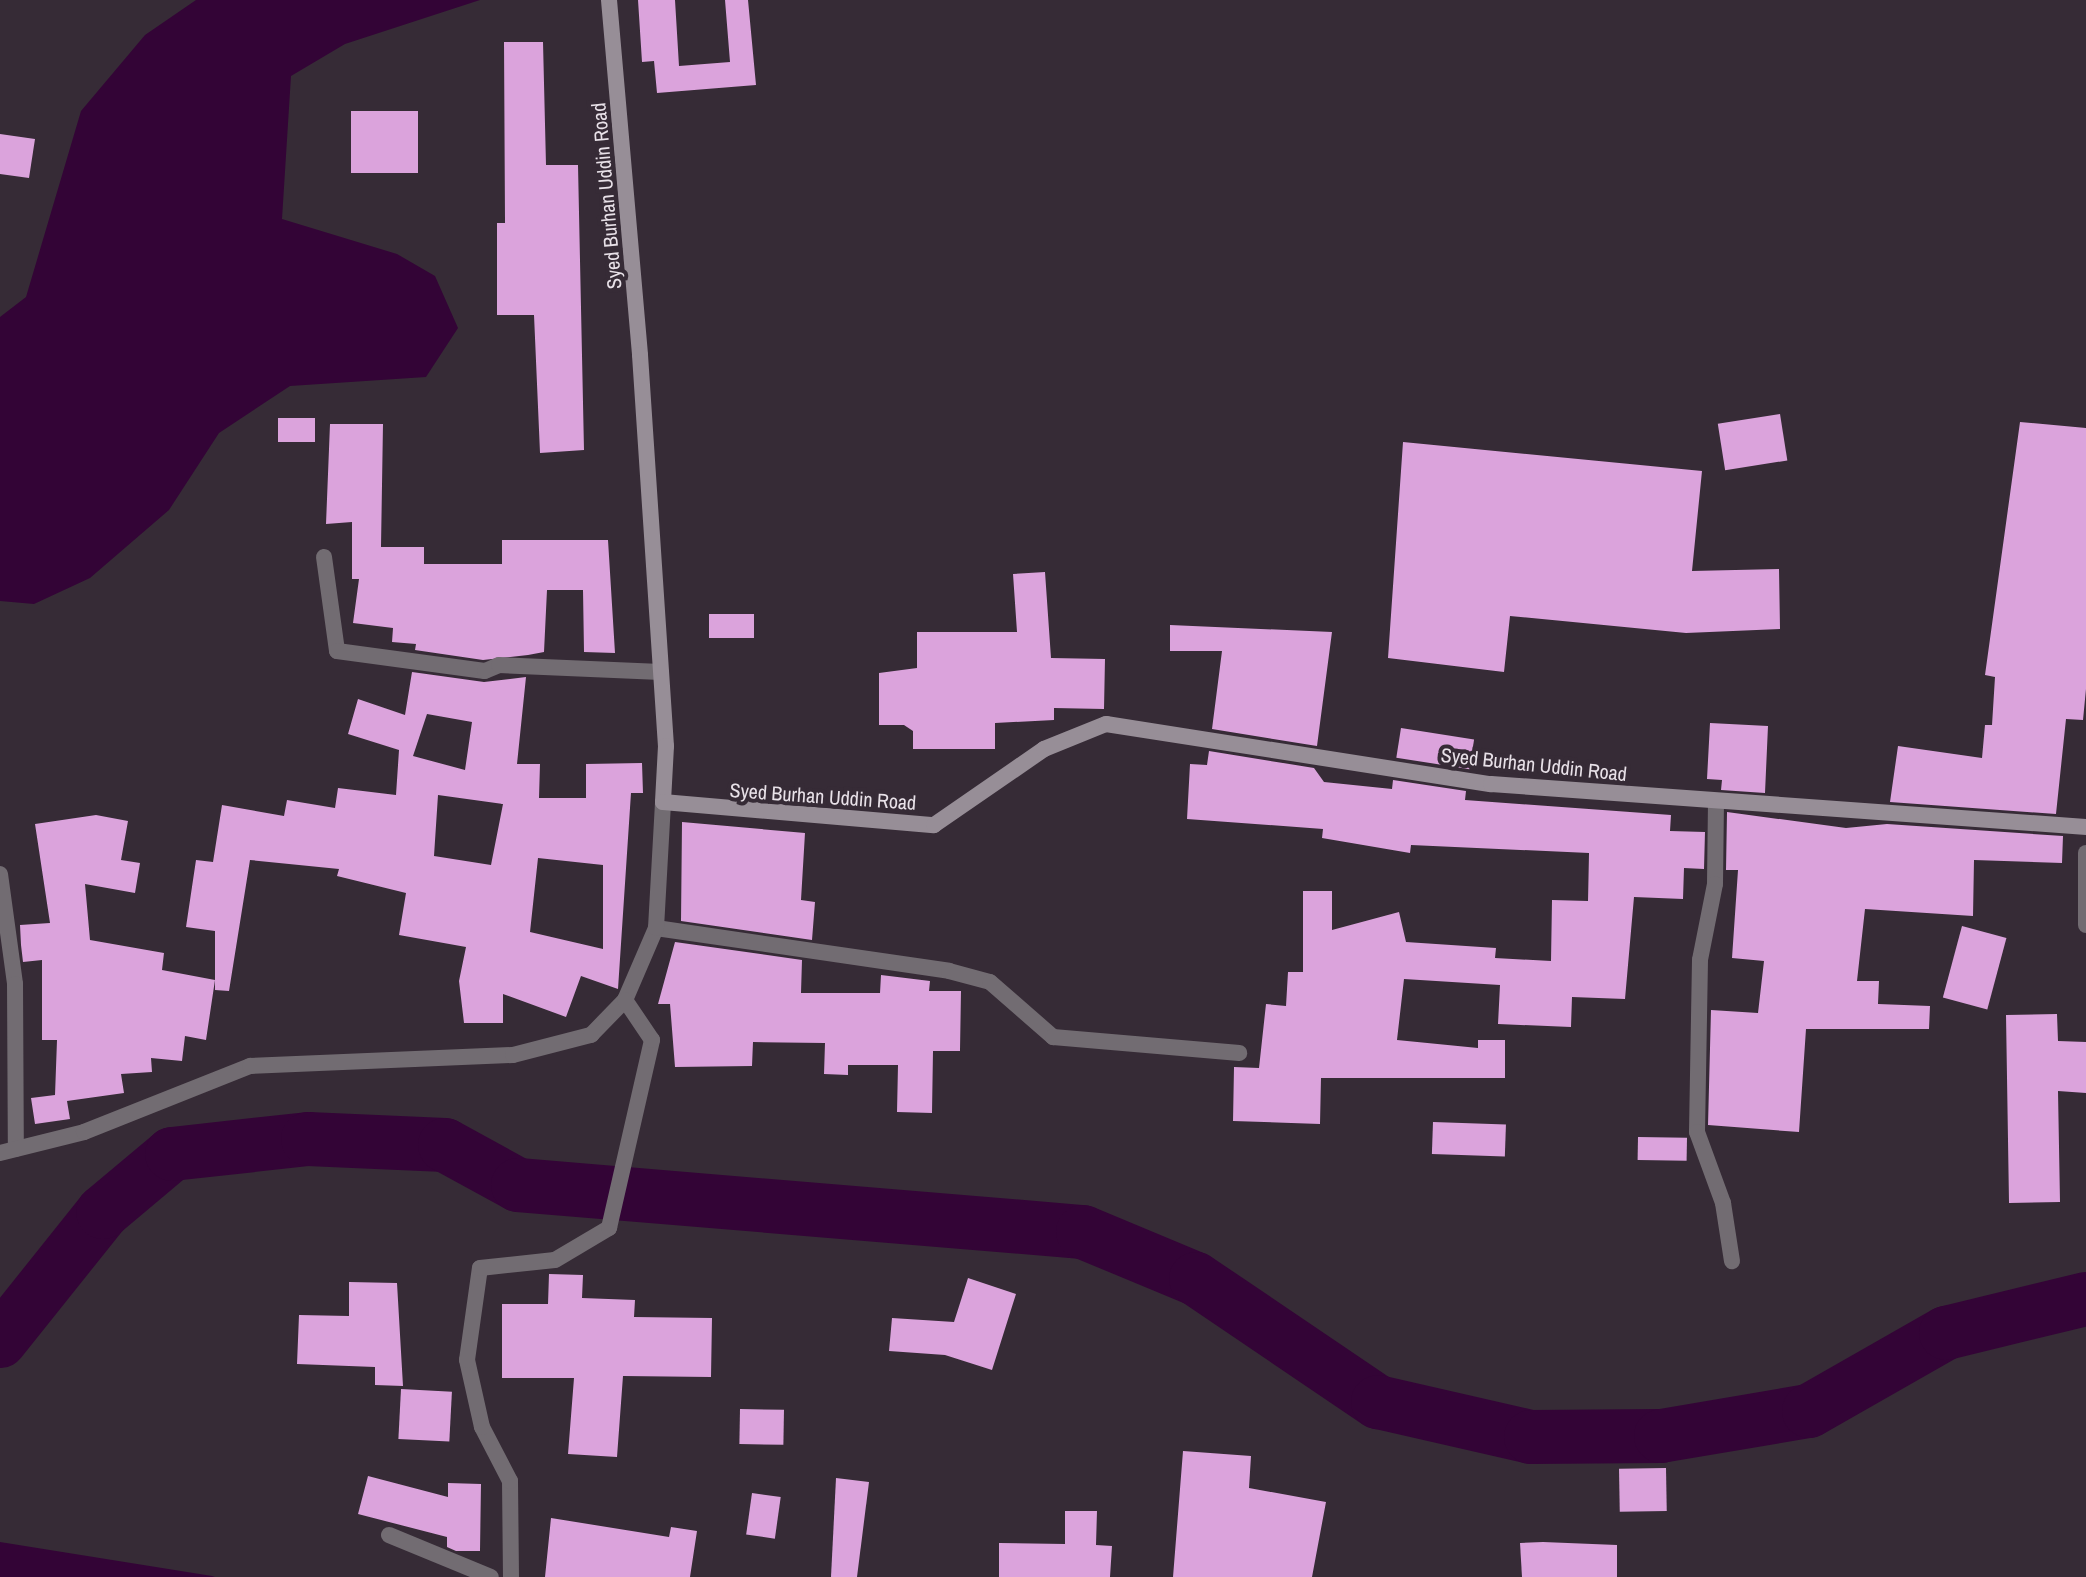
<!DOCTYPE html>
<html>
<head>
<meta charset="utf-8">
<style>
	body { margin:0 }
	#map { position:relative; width:2086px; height:1577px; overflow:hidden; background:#362b36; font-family:"Archivo Narrow",sans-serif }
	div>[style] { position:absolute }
	.water>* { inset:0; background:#330436 }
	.river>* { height:54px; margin:-27px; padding:0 27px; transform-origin:27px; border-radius:27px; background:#330436 }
	.building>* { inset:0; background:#dba3dc; transform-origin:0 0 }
	.street>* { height:16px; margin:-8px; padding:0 8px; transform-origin:8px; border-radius:8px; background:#726c72 }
	.secondary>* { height:16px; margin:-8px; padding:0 8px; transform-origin:8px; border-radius:8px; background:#978e97 }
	span { translate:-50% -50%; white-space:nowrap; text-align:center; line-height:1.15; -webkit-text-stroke:8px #362b36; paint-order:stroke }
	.street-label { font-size:20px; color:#e8e1e8 }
</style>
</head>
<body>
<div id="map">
	<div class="water">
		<div style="clip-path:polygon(196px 0,480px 0,345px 44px,291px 76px,282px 219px,397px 254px,435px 276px,458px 328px,426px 377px,290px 386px,219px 433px,169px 510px,90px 578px,34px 604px,0 601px,0 317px,26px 297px,81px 111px,145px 35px)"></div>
		<div style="clip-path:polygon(0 1542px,212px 1576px,215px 1577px,0 1577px)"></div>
	</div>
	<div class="river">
		<div style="left:0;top:1341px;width:165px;rotate:-51.4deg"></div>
		<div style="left:103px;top:1212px;width:90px;rotate:-40deg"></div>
		<div style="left:172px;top:1154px;width:137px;rotate:-6.3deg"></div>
		<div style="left:308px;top:1139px;width:137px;rotate:2.5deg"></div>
		<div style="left:445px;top:1145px;width:83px;rotate:28.7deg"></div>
		<div style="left:518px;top:1185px;width:567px;rotate:4.76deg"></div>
		<div style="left:1083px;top:1232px;width:122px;rotate:22.6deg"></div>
		<div style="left:1196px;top:1279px;width:220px;rotate:34.1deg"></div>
		<div style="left:1378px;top:1402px;width:157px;rotate:12.9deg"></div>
		<div style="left:1531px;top:1437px;width:130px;rotate:-0.4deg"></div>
		<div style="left:1661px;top:1436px;width:150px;rotate:-9.6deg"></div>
		<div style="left:1809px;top:1411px;width:158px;rotate:-29.7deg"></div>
		<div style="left:1946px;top:1333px;width:144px;rotate:-13.7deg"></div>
	</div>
	<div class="building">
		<div style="clip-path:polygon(638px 0,675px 0,679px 66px,730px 62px,725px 0,748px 0,756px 85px,657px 93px,654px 61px,642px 62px)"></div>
		<div style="clip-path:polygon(504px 42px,543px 42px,546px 165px,578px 165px,584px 450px,540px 453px,534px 315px,497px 315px,497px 223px,505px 223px)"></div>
		<div style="left:351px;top:111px;width:67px;height:62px"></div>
		<div style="clip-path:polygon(0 134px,35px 139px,29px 178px,0 174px)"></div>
		<div style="left:1780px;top:414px;width:47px;height:63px;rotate:81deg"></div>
		<div style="left:278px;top:418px;width:37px;height:24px"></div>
		<div style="clip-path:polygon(2020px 422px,2086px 428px,2086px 689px,2083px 720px,2066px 719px,2056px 814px,1890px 802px,1898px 746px,1982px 758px,1985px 725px,1992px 725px,1995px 677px,1985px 675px)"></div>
		<div style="clip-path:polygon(330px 424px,383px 424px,381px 547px,424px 547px,424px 564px,502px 564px,502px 540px,608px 540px,615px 653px,584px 652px,583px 590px,547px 590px,544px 652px,528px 655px,483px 660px,415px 650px,416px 644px,392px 642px,393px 628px,353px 623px,359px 579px,352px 579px,352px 522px,326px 524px)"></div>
		<div style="clip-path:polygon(1403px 442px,1702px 471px,1692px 571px,1779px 569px,1780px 629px,1686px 633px,1510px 616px,1504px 672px,1388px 658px)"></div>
		<div style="clip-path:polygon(1045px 572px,1051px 658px,1105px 659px,1104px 709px,1054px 708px,1054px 720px,995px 723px,995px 749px,913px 749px,913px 731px,904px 725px,879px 725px,879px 673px,917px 668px,917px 632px,1017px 632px,1013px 574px)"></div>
		<div style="left:754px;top:614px;width:24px;height:45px;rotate:90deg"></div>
		<div style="clip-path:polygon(1170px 625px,1332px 632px,1317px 746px,1212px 729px,1222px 651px,1170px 651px)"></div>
		<div style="clip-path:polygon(evenodd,412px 672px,484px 682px,526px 677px,517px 764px,540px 764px,539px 798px,586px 798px,586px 764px,642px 763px,643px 793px,631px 793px,618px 989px,581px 976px,566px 1017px,503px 994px,503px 1023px,464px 1023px,459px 981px,466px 947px,399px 935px,406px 893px,337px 876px,339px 869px,250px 860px,229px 991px,215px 990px,215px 931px,186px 927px,196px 860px,213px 862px,222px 805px,284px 816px,287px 800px,335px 808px,338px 788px,396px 795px,399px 750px,348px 734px,358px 699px,405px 715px,412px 672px,427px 714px,472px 722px,465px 770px,413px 756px,427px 714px,412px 672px,438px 795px,503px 804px,491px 865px,434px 856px,438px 795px,412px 672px,538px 858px,603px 865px,603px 949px,530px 932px,538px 858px)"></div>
		<div style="clip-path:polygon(1710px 723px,1768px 726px,1765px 793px,1721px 790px,1722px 780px,1707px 779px)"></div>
		<div style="left:1401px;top:728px;width:74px;height:30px;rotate:9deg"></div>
		<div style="clip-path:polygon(1209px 751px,1314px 768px,1324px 782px,1392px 789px,1393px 780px,1466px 791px,1465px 800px,1671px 815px,1670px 831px,1705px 832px,1704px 869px,1684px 868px,1683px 899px,1634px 897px,1625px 999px,1572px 997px,1571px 1027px,1498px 1024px,1500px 985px,1404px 979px,1397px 1040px,1478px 1048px,1478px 1040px,1505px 1040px,1505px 1078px,1321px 1078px,1320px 1124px,1233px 1121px,1234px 1067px,1259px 1068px,1266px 1004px,1286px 1006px,1288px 972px,1303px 972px,1303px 891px,1332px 891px,1332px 930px,1399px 912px,1406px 942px,1496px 948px,1495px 958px,1551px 961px,1552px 900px,1588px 901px,1589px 853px,1411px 845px,1410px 853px,1322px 838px,1323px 829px,1187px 819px,1190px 764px,1207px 765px)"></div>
		<div style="clip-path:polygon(1727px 812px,1846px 828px,1887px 824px,2063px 836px,2062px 863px,1974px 860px,1973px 916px,1865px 909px,1857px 981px,1879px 981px,1878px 1004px,1930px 1006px,1929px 1029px,1806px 1029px,1799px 1132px,1708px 1125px,1711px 1010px,1758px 1013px,1764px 961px,1732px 958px,1738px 870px,1726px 870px)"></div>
		<div style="clip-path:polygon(96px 815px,128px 821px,121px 860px,140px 863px,135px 893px,85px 884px,90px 940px,164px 953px,162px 970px,215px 980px,206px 1040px,185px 1036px,182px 1061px,151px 1058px,152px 1072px,121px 1074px,124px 1093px,67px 1101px,70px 1119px,35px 1124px,31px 1098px,55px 1095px,57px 1040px,42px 1040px,42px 960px,23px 962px,21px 945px,20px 925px,50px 923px,35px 824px)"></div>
		<div style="clip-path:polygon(682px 822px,805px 833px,801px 900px,815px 902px,812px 940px,681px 921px)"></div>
		<div style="left:1962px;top:926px;width:46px;height:74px;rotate:15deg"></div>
		<div style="clip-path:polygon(675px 942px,802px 960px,801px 993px,880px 993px,881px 975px,930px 981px,929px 991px,961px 991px,960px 1051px,933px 1051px,932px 1113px,897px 1112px,898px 1065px,848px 1065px,848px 1075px,824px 1074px,825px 1043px,753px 1042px,752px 1066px,675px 1067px,670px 1004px,658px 1004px)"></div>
		<div style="clip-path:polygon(2057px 1014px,2058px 1041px,2086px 1042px,2086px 1093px,2058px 1091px,2060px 1202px,2009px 1203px,2006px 1015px)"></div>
		<div style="left:1433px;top:1122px;width:73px;height:32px;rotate:2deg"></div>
		<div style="left:1638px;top:1137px;width:49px;height:23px;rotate:1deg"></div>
		<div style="clip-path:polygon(549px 1274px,583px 1275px,582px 1298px,635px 1300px,634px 1317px,712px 1318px,711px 1377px,623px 1376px,617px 1457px,568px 1454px,574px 1378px,502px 1378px,502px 1304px,548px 1304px)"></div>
		<div style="clip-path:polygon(968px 1278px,1016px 1294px,992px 1370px,945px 1355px,889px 1351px,892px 1318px,954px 1322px)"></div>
		<div style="clip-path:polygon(349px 1282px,397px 1283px,403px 1386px,375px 1385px,375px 1367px,297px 1364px,299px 1315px,349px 1316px)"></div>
		<div style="left:401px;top:1389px;width:51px;height:50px;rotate:3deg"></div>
		<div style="left:740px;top:1409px;width:44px;height:35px;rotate:1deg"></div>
		<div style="clip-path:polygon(1183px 1451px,1251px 1456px,1249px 1488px,1326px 1502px,1312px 1577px,1173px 1577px)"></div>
		<div style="left:1666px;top:1468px;width:43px;height:47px;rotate:89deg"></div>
		<div style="clip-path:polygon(368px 1476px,448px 1497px,448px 1483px,481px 1484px,480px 1551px,456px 1551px,447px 1547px,447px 1537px,358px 1514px)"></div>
		<div style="clip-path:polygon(836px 1478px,869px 1482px,857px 1577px,831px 1577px)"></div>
		<div style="left:752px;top:1493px;width:29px;height:42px;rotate:8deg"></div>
		<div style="clip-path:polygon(1065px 1511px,1097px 1511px,1096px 1545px,1112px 1546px,1110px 1577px,999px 1577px,999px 1543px,1065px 1544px)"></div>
		<div style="clip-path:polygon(551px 1518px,669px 1537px,671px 1527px,697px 1531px,690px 1577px,545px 1577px)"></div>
		<div style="clip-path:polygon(1543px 1542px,1617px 1545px,1617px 1577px,1522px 1577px,1520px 1543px)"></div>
	</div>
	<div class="street">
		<div style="left:324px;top:557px;width:95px;rotate:82.1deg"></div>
		<div style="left:337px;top:651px;width:149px;rotate:7.7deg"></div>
		<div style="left:485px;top:671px;width:15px;rotate:-23deg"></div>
		<div style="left:499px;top:665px;width:162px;rotate:2.5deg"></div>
		<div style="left:1716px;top:801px;width:83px;rotate:90.7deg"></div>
		<div style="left:1715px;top:884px;width:77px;rotate:101.2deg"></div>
		<div style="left:1700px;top:960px;width:172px;rotate:91deg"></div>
		<div style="left:1697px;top:1132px;width:76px;rotate:69.9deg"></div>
		<div style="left:1723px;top:1203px;width:59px;rotate:81.2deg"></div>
		<div style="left:2086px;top:853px;width:72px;rotate:90deg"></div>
		<div style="left:0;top:874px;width:111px;rotate:82.2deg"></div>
		<div style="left:15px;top:984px;width:165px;rotate:89.7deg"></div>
		<div style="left:656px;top:928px;width:296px;rotate:8.3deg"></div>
		<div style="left:949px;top:971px;width:42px;rotate:15deg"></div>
		<div style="left:990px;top:982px;width:84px;rotate:41.1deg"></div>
		<div style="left:1053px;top:1037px;width:187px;rotate:4.9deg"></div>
		<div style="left:0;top:1153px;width:87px;rotate:-14deg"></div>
		<div style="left:84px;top:1132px;width:179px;rotate:-21.7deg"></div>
		<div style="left:250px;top:1066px;width:263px;rotate:-2.4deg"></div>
		<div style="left:513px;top:1055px;width:81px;rotate:-14.4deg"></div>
		<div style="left:591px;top:1035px;width:49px;rotate:-45.8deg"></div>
		<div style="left:625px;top:1000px;width:78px;rotate:-66.7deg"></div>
		<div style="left:656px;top:928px;width:126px;rotate:-86.8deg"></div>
		<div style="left:389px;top:1535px;width:110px;rotate:22.4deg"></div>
		<div style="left:511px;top:1577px;width:96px;rotate:-90.6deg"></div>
		<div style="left:510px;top:1481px;width:61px;rotate:-117.4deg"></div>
		<div style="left:482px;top:1427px;width:69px;rotate:-102.6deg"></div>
		<div style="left:467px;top:1360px;width:93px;rotate:-82deg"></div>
		<div style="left:480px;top:1268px;width:75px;rotate:-6.1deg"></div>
		<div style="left:555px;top:1260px;width:63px;rotate:-30.7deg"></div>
		<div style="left:609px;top:1228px;width:193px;rotate:-77.1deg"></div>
		<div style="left:652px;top:1040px;width:48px;rotate:-124deg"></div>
	</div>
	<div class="secondary">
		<div style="left:609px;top:0;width:356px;rotate:85deg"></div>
		<div style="left:640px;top:355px;width:392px;rotate:86.2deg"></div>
		<div style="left:666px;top:746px;width:56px;rotate:93.1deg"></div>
		<div style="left:663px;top:802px;width:272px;rotate:4.9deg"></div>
		<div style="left:934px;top:825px;width:134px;rotate:-34.6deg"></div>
		<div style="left:1044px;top:749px;width:67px;rotate:-22deg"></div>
		<div style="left:1106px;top:724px;width:390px;rotate:8.9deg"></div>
		<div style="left:1491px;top:784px;width:597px;rotate:4.13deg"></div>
	</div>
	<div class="street-label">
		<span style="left:606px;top:196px;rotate:-95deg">Syed Burhan Uddin Road</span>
		<span style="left:1534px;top:764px;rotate:6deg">Syed Burhan Uddin Road</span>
		<span style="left:823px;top:796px;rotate:4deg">Syed Burhan Uddin Road</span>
	</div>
</div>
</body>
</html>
